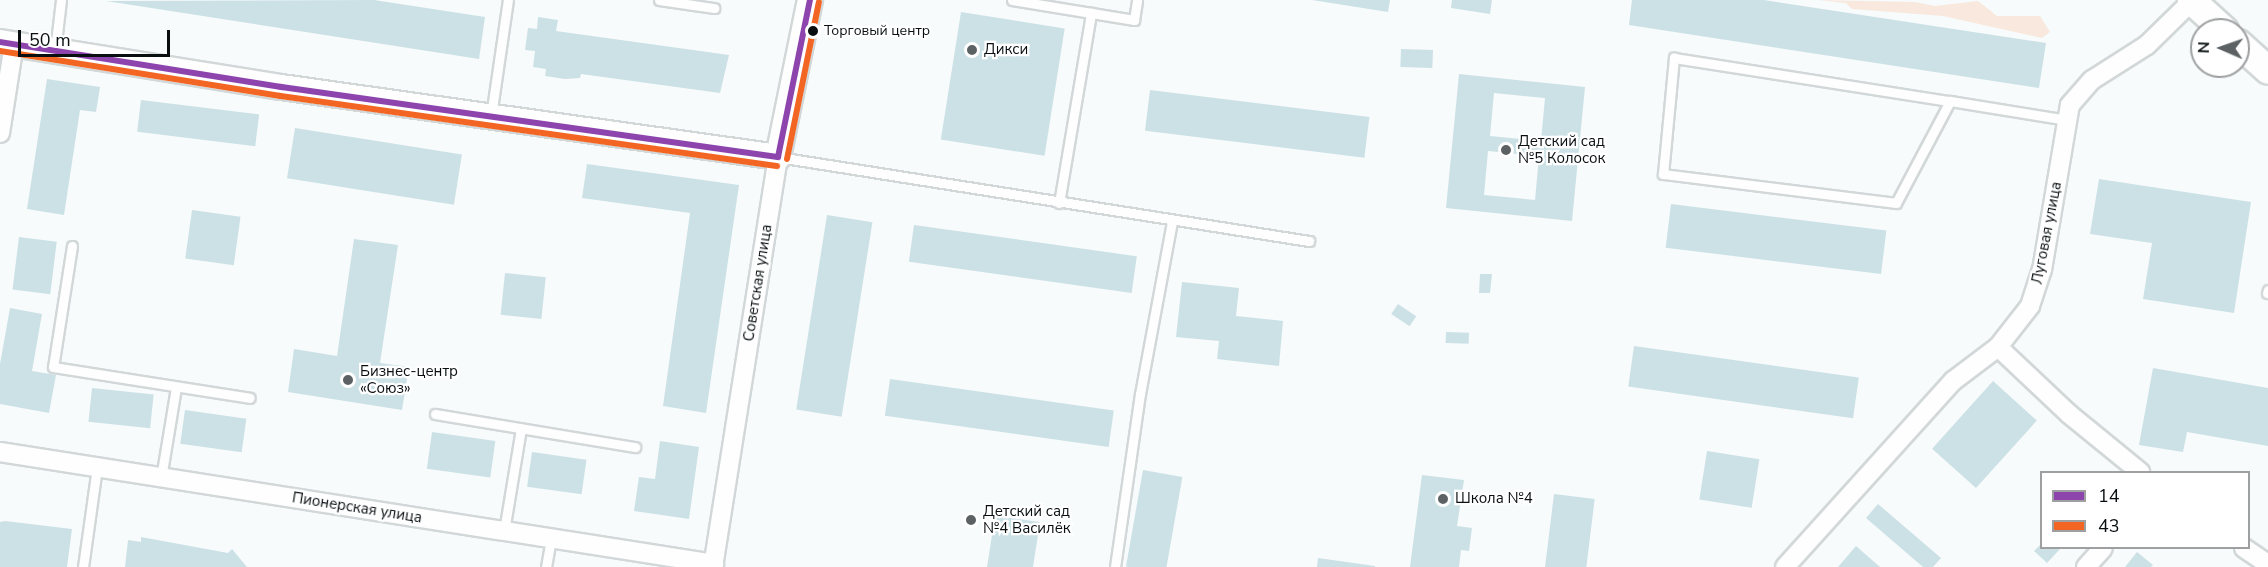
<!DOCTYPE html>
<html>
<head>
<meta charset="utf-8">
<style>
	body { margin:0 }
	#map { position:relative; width:2268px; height:567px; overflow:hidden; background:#f7fbfc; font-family:"Nunito Sans",sans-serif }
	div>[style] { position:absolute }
	.green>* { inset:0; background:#f8e8dd }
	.building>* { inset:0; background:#cce1e5; transform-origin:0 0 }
	.roads { filter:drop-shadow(2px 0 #d2d7d8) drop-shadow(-2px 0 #d2d7d8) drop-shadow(0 2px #d2d7d8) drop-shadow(0 -2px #d2d7d8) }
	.lane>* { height:9px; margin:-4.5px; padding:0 4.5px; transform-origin:4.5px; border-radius:4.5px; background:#fefeff }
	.street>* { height:18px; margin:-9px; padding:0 9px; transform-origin:9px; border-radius:9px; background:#fefeff }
	.secondary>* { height:24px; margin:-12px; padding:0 12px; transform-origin:12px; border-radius:12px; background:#fefeff }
	.primary>* { height:27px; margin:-13.5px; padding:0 13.5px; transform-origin:13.5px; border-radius:13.5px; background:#fefeff }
	.bus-1>* { height:6px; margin:-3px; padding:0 3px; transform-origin:3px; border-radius:3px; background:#8e44ad }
	.bus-2>* { height:6px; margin:-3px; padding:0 3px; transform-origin:3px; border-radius:3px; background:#f26522 }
	.dots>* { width:16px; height:16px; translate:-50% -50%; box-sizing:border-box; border:3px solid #fff; border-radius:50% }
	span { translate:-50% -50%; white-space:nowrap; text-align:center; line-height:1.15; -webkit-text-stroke:4.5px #fff; paint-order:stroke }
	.bus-label { font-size:14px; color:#090f11 }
	.left { translate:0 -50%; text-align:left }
	.poi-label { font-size:15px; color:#090f11 }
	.street-label { font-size:15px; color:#090f11 }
	.legend { position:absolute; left:2040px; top:471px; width:210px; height:78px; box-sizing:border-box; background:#fff; border:2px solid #9d9fa0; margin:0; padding:8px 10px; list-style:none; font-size:18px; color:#090f11 }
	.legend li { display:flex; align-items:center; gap:12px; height:30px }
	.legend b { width:30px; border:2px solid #9d9fa0 }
	.north { position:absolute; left:2190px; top:18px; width:60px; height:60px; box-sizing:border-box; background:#fff; border:2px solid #9d9fa0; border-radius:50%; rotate:272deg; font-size:16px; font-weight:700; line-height:24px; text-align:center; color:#090f11 }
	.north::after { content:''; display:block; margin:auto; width:21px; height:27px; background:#5c6263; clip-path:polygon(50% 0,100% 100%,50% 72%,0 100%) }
	.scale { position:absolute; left:18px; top:30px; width:152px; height:27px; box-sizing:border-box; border:3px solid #090f11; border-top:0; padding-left:8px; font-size:18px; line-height:21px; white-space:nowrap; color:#090f11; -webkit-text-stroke:4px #fff; paint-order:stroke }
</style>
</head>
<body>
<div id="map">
	<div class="green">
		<div style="clip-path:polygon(1818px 0,1915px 2px,1935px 6px,1978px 1px,1997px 16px,2040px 16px,2050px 32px,2042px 38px,1943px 16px,1852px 9px,1846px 3px)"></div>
	</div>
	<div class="building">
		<div style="clip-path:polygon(374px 0,485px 17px,479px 59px,106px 1px)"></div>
		<div style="clip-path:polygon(1312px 0,1390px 0,1388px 12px)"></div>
		<div style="clip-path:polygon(1452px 0,1492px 0,1490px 14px,1451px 8px)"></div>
		<div style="clip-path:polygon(1632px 0,1764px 0,2046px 43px,2039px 88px,1629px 25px)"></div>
		<div style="left:961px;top:12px;width:105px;height:129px;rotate:9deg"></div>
		<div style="clip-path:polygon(538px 17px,558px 20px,556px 31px,729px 55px,720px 93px,581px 74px,580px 78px,565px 79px,545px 76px,546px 69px,533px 67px,535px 51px,525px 50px,528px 28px,537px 29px)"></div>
		<div style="left:1401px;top:49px;width:32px;height:18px;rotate:2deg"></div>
		<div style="clip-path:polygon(evenodd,1459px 74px,1585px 87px,1572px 221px,1446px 208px,1459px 74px,1494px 93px,1545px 98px,1541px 141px,1490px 136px,1494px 93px,1459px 74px,1488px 151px,1539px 156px,1535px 200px,1484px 195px,1488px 151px)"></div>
		<div style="clip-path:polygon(47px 79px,100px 87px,96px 112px,80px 110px,64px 215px,27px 209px)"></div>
		<div style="left:1150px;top:90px;width:221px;height:41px;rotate:7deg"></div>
		<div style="left:141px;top:100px;width:119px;height:32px;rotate:7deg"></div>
		<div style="left:295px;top:128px;width:169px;height:51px;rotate:9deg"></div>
		<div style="clip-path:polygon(587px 164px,739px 185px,706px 413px,663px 406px,690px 213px,582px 198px)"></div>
		<div style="clip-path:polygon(2099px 179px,2251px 202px,2234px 313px,2143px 299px,2152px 243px,2090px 234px)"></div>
		<div style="left:1671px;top:204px;width:217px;height:44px;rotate:7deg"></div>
		<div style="left:192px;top:210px;width:49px;height:49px;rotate:8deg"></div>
		<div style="left:827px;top:215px;width:46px;height:197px;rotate:9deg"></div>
		<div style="left:914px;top:225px;width:225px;height:37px;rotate:8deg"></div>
		<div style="left:19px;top:237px;width:38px;height:53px;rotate:7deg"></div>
		<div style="clip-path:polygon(354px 239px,398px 245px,380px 363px,409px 367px,402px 410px,288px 392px,294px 349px,337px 356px)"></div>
		<div style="left:505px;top:273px;width:41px;height:42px;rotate:6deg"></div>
		<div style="clip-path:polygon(1480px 274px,1492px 274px,1490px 293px,1479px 293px)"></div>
		<div style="clip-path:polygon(1182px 282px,1239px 288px,1236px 316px,1283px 321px,1279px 366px,1217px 359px,1219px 341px,1176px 337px)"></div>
		<div style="left:1398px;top:304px;width:22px;height:12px;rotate:34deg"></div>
		<div style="clip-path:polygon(10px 308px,42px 314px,32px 371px,56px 375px,49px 413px,0 404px,0 364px)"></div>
		<div style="left:1446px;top:332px;width:23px;height:11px;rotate:2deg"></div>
		<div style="left:1634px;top:346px;width:227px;height:41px;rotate:8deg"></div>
		<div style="clip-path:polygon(2153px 368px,2268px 388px,2268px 446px,2187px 432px,2183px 452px,2139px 445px)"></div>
		<div style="left:890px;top:379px;width:226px;height:37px;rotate:8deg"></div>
		<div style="left:1993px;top:381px;width:59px;height:91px;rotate:42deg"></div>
		<div style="left:92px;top:388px;width:62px;height:34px;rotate:6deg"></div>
		<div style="left:185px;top:410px;width:62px;height:34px;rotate:8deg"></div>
		<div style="left:432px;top:432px;width:64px;height:37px;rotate:8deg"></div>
		<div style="clip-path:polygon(660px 441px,699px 447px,689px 519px,634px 511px,639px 477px,655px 479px)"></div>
		<div style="left:1707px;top:451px;width:53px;height:49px;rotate:9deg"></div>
		<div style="left:532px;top:452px;width:55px;height:35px;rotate:8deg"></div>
		<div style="left:1143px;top:470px;width:40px;height:98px;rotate:10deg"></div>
		<div style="clip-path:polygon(1422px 475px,1464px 480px,1457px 526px,1472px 528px,1469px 551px,1461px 550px,1459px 567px,1410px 567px)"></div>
		<div style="left:1554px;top:494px;width:41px;height:74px;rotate:7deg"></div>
		<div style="clip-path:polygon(1878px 504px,1941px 558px,1933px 567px,1923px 567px,1866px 518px)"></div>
		<div style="clip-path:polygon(995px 516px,1040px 522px,1033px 567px,987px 567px)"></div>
		<div style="clip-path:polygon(5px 521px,72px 529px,67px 567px,0 567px,0 522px)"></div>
		<div style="clip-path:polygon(141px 537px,228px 553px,232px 549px,247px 567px,125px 567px,128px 540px,141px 542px)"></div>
		<div style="clip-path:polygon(2042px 543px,2042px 548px,2061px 548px,2047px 563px,2034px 551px)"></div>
		<div style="clip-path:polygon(1856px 546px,1880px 567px,1838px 567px)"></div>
		<div style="clip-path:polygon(2137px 552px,2153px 565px,2151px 567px,2125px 567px)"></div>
		<div style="clip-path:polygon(1318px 558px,1375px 566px,1375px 567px,1317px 567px)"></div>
	</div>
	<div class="roads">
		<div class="lane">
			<div style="left:659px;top:0;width:56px;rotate:8.3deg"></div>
			<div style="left:1012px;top:0;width:124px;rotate:9.3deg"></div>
			<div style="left:1134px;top:20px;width:20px;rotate:-81deg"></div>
			<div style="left:55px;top:51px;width:51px;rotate:-83.3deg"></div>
			<div style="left:1950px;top:101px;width:115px;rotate:117.9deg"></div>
			<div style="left:1896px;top:203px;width:235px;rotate:-172.9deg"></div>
			<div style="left:1663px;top:174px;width:117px;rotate:-84.6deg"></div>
			<div style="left:1674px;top:58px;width:279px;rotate:8.9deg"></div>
			<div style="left:1950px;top:101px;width:119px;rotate:9.2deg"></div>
			<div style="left:491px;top:116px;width:117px;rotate:-81.7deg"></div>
			<div style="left:778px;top:157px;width:538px;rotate:8.99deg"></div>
			<div style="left:1059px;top:203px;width:193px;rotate:-80.4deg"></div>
			<div style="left:72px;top:246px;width:122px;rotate:98.9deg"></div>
			<div style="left:53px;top:367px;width:199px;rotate:8.9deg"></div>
			<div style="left:2267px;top:293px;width:3px;rotate:-72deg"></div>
			<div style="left:435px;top:414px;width:203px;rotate:9.4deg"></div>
			<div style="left:161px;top:478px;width:92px;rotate:-80.6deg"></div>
			<div style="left:504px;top:531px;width:104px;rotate:-80.6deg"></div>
			<div style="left:83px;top:567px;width:100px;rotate:-82deg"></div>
			<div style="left:546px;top:567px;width:28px;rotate:-80deg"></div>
			<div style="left:1115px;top:567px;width:175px;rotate:-81.8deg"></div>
			<div style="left:1140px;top:394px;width:176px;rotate:-79.5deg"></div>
		</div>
		<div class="street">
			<div style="left:0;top:133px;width:90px;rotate:-81.1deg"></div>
			<div style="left:1998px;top:347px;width:98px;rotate:43.3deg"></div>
			<div style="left:2069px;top:414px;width:92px;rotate:39.2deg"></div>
			<div style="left:0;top:452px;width:723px;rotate:8.91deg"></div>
			<div style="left:2244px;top:548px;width:29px;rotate:34deg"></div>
			<div style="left:713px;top:567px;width:415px;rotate:-81deg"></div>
			<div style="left:1785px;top:567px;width:251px;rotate:-47.9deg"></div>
			<div style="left:1953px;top:381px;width:56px;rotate:-37.1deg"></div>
			<div style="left:1998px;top:347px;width:52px;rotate:-52deg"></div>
			<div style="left:2030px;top:306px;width:38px;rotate:-72deg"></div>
			<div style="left:2042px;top:270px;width:167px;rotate:-80.4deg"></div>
			<div style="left:2070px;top:105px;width:33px;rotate:-49deg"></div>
			<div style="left:2092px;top:80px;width:65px;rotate:-32.5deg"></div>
			<div style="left:2147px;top:45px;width:63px;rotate:-44.4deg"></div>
			<div style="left:2086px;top:567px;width:25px;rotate:-48deg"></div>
		</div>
		<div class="secondary">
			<div style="left:0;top:42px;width:285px;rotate:9.1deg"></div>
			<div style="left:281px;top:87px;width:502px;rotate:8.02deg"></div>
			<div style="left:778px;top:157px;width:160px;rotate:-78.5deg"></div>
		</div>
		<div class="primary">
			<div style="left:2191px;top:0;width:45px;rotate:42.3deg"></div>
			<div style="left:2238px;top:43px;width:40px;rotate:42deg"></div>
		</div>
	</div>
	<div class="bus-1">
		<div style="left:0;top:42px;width:285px;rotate:9.1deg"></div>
		<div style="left:281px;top:87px;width:502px;rotate:8.02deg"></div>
		<div style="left:778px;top:157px;width:160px;rotate:-78.5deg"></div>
	</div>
	<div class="bus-2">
		<div style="left:0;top:51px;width:284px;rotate:9.1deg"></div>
		<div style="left:280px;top:96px;width:502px;rotate:8.02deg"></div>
		<div style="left:787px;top:159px;width:160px;rotate:-78.5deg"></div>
	</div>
	<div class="dots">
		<div style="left:813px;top:31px;background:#090f11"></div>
		<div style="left:972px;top:50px;background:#5c6263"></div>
		<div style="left:1506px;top:150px;background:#5c6263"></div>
		<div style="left:348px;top:380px;background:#5c6263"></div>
		<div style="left:1443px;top:499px;background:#5c6263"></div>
		<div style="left:971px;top:520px;background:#5c6263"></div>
	</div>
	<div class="bus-label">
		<span class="left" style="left:824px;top:31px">Торговый центр</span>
	</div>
	<div class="poi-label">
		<span class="left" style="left:984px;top:50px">Дикси</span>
		<span class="left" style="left:1518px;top:150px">Детский сад<br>№5 Колосок</span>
		<span class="left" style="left:360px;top:380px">Бизнес-центр<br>«Союз»</span>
		<span class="left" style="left:1455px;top:499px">Школа №4</span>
		<span class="left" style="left:983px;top:520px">Детский сад<br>№4 Василёк</span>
	</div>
	<div class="street-label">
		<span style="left:2047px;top:233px;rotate:-79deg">Луговая улица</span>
		<span style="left:758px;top:283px;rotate:-81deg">Советская улица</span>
		<span style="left:357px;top:508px;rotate:9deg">Пионерская улица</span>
	</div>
	<ul class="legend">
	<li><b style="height:8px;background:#8e44ad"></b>14</li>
	<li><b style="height:8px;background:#f26522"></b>43</li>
	</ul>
	<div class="north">N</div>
	<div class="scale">50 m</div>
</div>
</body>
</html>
